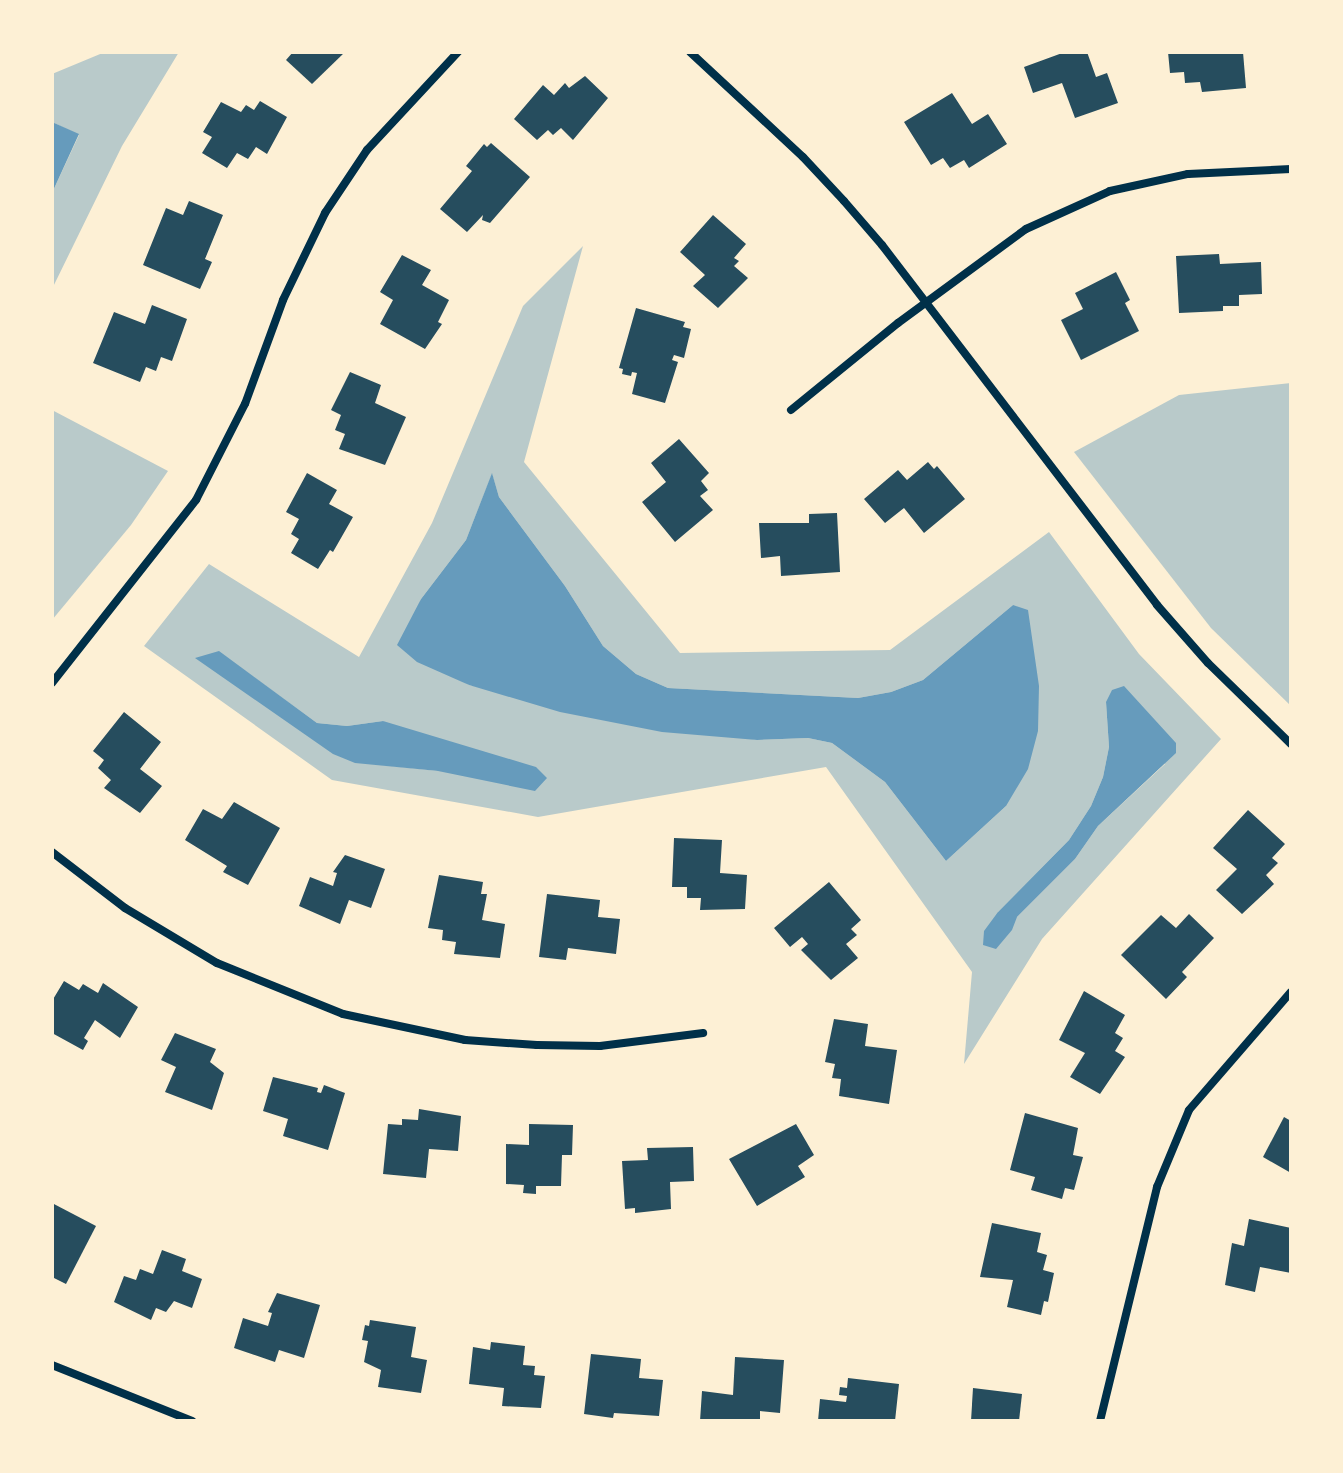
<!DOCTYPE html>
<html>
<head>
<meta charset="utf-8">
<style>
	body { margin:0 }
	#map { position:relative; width:1343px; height:1473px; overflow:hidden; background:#fdf0d5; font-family:"Exo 2",sans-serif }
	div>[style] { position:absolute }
	.green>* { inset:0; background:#b9caca }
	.water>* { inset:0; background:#669bbc }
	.building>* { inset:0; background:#264d5e }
	.minor>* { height:8px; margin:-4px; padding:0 4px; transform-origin:4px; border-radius:4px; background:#003049 }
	span { translate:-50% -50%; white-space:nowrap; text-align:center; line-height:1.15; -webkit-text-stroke:8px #fdf0d5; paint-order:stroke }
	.frame { position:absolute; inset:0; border:54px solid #fdf0d5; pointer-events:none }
</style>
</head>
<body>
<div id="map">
	<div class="green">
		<div style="clip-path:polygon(105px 52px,179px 52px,122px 146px,52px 289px,52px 193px,79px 135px,52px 122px,52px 74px)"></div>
		<div style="clip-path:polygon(evenodd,583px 246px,524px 462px,680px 653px,890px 650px,1049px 532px,1139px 654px,1221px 739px,1042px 939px,964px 1064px,972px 972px,826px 767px,538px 817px,332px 780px,144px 646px,209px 564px,359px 657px,432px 523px,523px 306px,583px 246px,492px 474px,499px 497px,565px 586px,603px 646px,636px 674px,668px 688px,858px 698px,891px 692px,923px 680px,1013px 605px,1006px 806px,946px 861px,885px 782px,832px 743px,808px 738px,757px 740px,469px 685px,449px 674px,413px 619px,421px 599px,466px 540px,492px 474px,583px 246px,219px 652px,317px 723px,347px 726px,383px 721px,438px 771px,355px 762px,219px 652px,583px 246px,1106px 702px,1165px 764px,1098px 826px,1075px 859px,1017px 917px,998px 912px,1069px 840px,1091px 806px,1103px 777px,1109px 747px,1106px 702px)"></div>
		<div style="clip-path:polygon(1291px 383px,1291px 706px,1211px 628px,1074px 452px,1179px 395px)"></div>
		<div style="clip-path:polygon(52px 410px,168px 471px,131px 525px,52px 620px)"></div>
	</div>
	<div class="water">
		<div style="clip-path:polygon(52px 122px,79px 134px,52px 193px)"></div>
		<div style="clip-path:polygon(492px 473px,499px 497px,565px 586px,603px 646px,636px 674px,668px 688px,858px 698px,891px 692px,923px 680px,1013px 605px,1028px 610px,1039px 686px,1038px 731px,1028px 769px,1006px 806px,946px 861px,885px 782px,832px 743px,808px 738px,757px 740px,662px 732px,560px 712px,469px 685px,417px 662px,397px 645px,421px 599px,466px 540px)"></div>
		<div style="clip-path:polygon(219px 651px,317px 723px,347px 726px,383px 721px,536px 767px,547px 778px,535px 791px,438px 771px,355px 763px,333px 754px,195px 658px)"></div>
		<div style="clip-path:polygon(1124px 686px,1176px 743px,1176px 753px,1098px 826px,1075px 859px,1017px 917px,1012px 930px,996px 949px,983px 945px,984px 931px,998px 912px,1069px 840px,1091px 806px,1103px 777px,1109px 747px,1106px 702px,1112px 690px)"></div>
	</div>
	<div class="building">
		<div style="clip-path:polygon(293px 52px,345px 52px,312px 84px,286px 60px)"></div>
		<div style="clip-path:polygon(1065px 52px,1087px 52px,1096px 77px,1107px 73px,1118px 103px,1075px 118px,1062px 83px,1033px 93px,1024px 67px)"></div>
		<div style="clip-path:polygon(1168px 52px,1243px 52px,1246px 88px,1202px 92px,1200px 82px,1185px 83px,1184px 72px,1170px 73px)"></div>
		<div style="clip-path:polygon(585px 76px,608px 98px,573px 140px,561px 128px,553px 135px,548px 130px,537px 140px,514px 119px,543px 85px,554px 95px,565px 83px,569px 88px)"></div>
		<div style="clip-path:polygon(952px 93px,972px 124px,988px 114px,1007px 144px,969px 168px,964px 160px,950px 168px,943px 158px,931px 165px,904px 122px)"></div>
		<div style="clip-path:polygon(260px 101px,287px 117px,267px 154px,256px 147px,248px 159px,237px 153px,227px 168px,202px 153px,212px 137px,203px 132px,221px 102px,241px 112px,246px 105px,254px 110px)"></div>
		<div style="clip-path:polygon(491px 143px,530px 177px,490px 223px,482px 220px,483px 215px,467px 232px,440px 209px,472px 171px,466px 166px,484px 144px,487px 147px)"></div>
		<div style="clip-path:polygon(189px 201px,223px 215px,205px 259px,212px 262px,200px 289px,143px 265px,166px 208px,183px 215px)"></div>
		<div style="clip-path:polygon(713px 215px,746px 244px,734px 258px,739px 261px,734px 266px,748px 278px,718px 308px,693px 286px,705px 275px,680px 252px)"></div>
		<div style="clip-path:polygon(1219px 254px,1220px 264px,1261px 262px,1262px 294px,1239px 295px,1239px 306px,1223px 306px,1223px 311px,1179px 313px,1176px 256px)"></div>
		<div style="clip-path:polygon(402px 255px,431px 270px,422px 285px,449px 300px,438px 322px,442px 324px,425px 349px,380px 324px,393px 300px,380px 292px)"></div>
		<div style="clip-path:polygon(1116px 272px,1130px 300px,1125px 303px,1139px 331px,1081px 360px,1061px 320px,1083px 309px,1075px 293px)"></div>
		<div style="clip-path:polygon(152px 305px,187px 319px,172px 361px,161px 357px,156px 371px,146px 367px,140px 382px,93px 363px,114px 312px,145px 324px)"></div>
		<div style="clip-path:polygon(636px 308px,685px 322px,683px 327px,691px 329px,684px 358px,674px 355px,672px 360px,678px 362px,665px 403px,632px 394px,637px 373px,632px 372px,631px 376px,622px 374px,623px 369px,619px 368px)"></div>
		<div style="clip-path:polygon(350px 372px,381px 385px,375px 403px,406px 417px,385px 465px,339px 449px,345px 434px,335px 430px,341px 415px,331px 410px)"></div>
		<div style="clip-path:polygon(679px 439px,709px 473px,701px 481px,708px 490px,700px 496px,713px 510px,675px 542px,642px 502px,666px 482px,651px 463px)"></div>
		<div style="clip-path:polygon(928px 462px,934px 469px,937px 466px,965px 499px,924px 533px,904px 508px,885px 523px,864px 499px,898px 470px,907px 480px)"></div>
		<div style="clip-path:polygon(307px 473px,337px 490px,329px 504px,353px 517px,333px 552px,330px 550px,318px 569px,291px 553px,299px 539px,291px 534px,299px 519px,286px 512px)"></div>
		<div style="clip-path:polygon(837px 513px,840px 572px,781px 576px,780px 556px,761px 558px,759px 523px,809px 523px,809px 514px)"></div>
		<div style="clip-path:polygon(124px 712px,161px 742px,140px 769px,162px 786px,140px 813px,104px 788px,111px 780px,98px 768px,104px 760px,93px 751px)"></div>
		<div style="clip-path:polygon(234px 802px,280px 828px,248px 885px,223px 872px,227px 866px,185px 840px,203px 809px,222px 819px)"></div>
		<div style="clip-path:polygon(1248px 810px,1285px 844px,1272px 858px,1278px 863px,1266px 875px,1274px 884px,1242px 914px,1216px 890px,1237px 869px,1213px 848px)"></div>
		<div style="clip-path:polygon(674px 838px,722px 840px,720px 873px,747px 875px,745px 909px,700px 910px,701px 898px,687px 898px,687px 887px,672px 887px)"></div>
		<div style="clip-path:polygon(345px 855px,385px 869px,371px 908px,349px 900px,340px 924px,299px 906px,310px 877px,333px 886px,337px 873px,333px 872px)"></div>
		<div style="clip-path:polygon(439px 875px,483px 882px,481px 894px,487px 894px,482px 920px,505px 924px,500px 958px,454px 954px,456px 942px,442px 940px,443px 930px,428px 928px)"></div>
		<div style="clip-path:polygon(829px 882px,861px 920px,851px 929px,857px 935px,846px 944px,858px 958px,831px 980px,801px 950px,808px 944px,802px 937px,790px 947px,774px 928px)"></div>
		<div style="clip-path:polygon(547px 894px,600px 900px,598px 917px,620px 919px,616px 954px,568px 948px,566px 960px,539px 957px)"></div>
		<div style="clip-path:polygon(1189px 914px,1214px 938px,1182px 972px,1187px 977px,1166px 999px,1121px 955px,1161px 915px,1176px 928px)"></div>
		<div style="clip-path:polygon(64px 981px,79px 990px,83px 984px,98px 993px,103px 983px,138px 1007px,120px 1038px,95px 1020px,84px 1038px,88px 1041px,83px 1050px,52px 1033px,52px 1001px)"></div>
		<div style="clip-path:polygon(1084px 991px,1125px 1015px,1115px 1033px,1123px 1038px,1115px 1051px,1125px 1057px,1100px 1094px,1070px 1077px,1085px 1053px,1059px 1040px)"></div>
		<div style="clip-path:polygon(834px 1019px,868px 1024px,865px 1046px,897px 1050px,889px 1104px,839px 1096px,841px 1079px,832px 1078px,835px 1064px,825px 1062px)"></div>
		<div style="clip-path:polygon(175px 1033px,216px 1049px,210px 1062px,224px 1073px,212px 1110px,165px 1092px,176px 1067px,161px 1060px)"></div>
		<div style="clip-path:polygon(273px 1077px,318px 1088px,317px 1092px,321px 1093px,324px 1085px,345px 1093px,328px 1150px,283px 1136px,288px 1119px,263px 1111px)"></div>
		<div style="clip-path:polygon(419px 1109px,461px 1116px,458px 1151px,429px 1149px,426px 1178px,383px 1174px,388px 1124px,402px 1125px,402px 1119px,418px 1120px)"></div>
		<div style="clip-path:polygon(1025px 1113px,1078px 1128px,1073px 1155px,1083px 1157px,1074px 1190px,1065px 1188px,1062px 1199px,1031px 1190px,1035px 1177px,1010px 1170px)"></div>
		<div style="clip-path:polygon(1284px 1117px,1291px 1121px,1291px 1173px,1263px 1157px)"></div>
		<div style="clip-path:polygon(529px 1124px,573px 1125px,572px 1155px,562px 1155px,561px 1186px,536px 1186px,536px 1194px,523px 1193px,524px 1185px,506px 1184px,506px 1144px,529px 1145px)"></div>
		<div style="clip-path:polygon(796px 1124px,814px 1155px,798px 1166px,805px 1177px,757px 1206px,729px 1159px)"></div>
		<div style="clip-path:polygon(693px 1147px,694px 1181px,670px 1182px,671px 1209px,635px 1213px,635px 1208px,625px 1209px,622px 1161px,648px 1160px,647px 1148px)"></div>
		<div style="clip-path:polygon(52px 1203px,96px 1226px,66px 1284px,52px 1277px)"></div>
		<div style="clip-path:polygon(1249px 1219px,1291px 1228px,1291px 1273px,1260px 1267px,1255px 1292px,1225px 1285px,1232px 1243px,1244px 1246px)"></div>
		<div style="clip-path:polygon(992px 1223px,1041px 1233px,1037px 1252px,1047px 1255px,1043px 1270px,1054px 1273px,1048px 1302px,1044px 1301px,1041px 1315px,1007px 1307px,1013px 1280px,980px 1277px)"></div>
		<div style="clip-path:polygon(162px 1250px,186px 1259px,182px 1271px,202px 1279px,192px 1308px,174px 1301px,166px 1312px,156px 1308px,151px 1320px,114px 1302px,124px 1276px,136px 1280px,140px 1269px,153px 1274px)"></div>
		<div style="clip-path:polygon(277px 1293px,320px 1305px,304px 1358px,279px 1350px,275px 1362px,234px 1348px,243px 1318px,268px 1326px,272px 1313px,268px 1312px)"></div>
		<div style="clip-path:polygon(370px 1320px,416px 1327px,411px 1357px,427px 1360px,421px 1393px,378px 1387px,381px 1370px,364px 1362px,368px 1341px,362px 1340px,365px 1325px,369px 1326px)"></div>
		<div style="clip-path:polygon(491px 1342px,525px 1346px,523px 1365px,535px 1366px,534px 1375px,545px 1376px,541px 1408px,502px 1406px,504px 1388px,469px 1384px,473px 1347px,490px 1350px)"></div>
		<div style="clip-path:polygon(591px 1354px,641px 1359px,639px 1378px,663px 1380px,659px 1416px,614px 1413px,613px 1418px,584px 1414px)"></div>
		<div style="clip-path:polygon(735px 1357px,784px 1360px,780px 1413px,760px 1411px,760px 1421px,700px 1421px,702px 1391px,733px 1395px)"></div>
		<div style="clip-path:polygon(848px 1378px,899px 1384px,895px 1421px,818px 1421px,820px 1399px,846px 1402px,847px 1396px,839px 1395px,840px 1387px,847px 1388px)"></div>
		<div style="clip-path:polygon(973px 1388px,1022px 1394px,1019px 1421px,971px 1421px)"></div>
	</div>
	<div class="minor">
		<div style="left:690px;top:52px;width:154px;rotate:42.9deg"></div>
		<div style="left:803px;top:157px;width:60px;rotate:47deg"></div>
		<div style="left:844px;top:201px;width:58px;rotate:49.2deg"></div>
		<div style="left:882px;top:245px;width:453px;rotate:52.6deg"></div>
		<div style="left:1157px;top:605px;width:77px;rotate:48.7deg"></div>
		<div style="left:1208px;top:663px;width:116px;rotate:44.3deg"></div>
		<div style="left:791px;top:410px;width:138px;rotate:-39.1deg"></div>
		<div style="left:898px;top:323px;width:159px;rotate:-36.3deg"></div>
		<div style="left:1026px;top:229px;width:92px;rotate:-24.3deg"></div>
		<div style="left:1110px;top:191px;width:80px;rotate:-12.3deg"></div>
		<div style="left:1188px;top:174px;width:103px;rotate:-2.8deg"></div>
		<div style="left:52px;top:683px;width:233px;rotate:-51.8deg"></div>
		<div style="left:196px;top:500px;width:108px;rotate:-63deg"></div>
		<div style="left:245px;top:404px;width:111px;rotate:-69.9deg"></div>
		<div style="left:283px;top:300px;width:97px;rotate:-64.2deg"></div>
		<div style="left:325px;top:213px;width:76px;rotate:-56.3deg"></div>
		<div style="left:367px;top:150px;width:134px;rotate:-47.1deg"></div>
		<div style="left:52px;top:852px;width:92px;rotate:37.5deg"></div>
		<div style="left:125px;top:908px;width:107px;rotate:30.9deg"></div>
		<div style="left:217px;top:963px;width:136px;rotate:22deg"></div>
		<div style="left:343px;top:1014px;width:125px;rotate:12deg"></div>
		<div style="left:465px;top:1040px;width:72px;rotate:4deg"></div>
		<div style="left:537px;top:1045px;width:63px;rotate:0.9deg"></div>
		<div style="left:600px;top:1046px;width:104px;rotate:-7.2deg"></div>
		<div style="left:52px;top:1365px;width:151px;rotate:21.8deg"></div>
		<div style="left:1100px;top:1421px;width:241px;rotate:-76.3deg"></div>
		<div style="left:1157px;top:1187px;width:83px;rotate:-67.4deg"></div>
		<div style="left:1189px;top:1110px;width:156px;rotate:-49.2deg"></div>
	</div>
	<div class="frame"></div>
</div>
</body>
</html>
